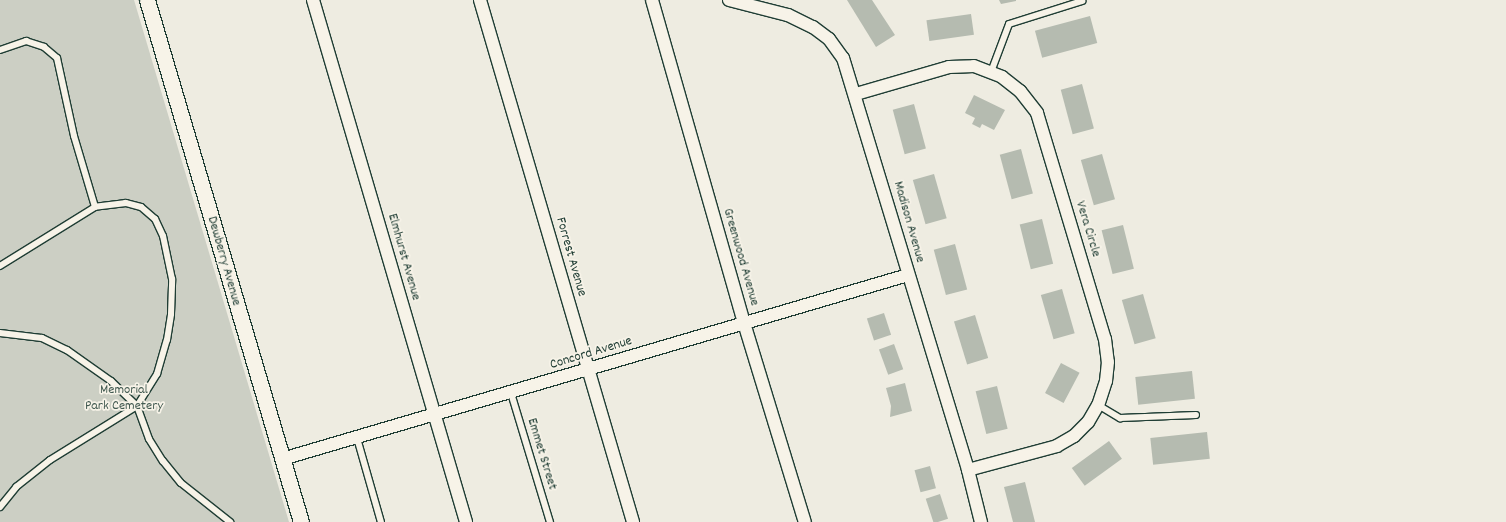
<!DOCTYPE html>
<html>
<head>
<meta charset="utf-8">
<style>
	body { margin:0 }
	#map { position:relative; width:1506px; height:522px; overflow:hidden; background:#eeece1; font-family:Dekko,sans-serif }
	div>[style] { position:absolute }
	.green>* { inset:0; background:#cccfc4 }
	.building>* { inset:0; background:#b5bbb0; transform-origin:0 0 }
	.roads { filter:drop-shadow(1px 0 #1f3d34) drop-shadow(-1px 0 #1f3d34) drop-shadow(0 1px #1f3d34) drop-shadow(0 -1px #1f3d34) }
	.service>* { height:6px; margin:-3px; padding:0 3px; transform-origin:3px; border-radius:3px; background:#f7f3e8 }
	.minor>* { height:12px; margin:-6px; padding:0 6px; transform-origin:6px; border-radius:6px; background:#f7f3e8 }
	.tertiary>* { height:15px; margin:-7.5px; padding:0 7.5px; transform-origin:7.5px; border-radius:7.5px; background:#f7f3e8 }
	span { translate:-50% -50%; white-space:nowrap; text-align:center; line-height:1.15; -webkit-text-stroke:3.5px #f7f3e8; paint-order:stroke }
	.street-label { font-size:14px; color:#1f3d34 }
	.park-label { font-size:14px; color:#425a51 }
</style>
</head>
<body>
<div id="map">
	<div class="green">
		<div style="clip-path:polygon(0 0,134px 0,289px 522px,0 522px)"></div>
	</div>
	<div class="building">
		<div style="clip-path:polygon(847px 0,872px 0,895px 35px,876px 47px)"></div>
		<div style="clip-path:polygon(999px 0,1016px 0,1016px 1px,1001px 4px)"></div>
		<div style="left:971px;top:14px;width:21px;height:45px;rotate:82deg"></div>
		<div style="left:1090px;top:16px;width:28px;height:57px;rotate:75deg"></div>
		<div style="left:1082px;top:84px;width:46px;height:22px;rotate:75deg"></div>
		<div style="clip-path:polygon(974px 95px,1005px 110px,994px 130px,982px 124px,980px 128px,972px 124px,975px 118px,965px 113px)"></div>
		<div style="left:914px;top:104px;width:46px;height:22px;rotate:75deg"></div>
		<div style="left:1021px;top:149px;width:46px;height:22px;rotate:75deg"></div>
		<div style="left:1102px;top:154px;width:47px;height:22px;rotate:74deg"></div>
		<div style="left:934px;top:174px;width:46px;height:22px;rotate:74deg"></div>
		<div style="left:1042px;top:219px;width:46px;height:23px;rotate:76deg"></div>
		<div style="left:1123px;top:225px;width:45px;height:22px;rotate:76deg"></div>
		<div style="left:955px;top:244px;width:47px;height:22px;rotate:75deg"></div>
		<div style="left:1062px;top:289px;width:46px;height:22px;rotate:74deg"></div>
		<div style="left:1143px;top:294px;width:46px;height:22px;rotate:74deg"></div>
		<div style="left:884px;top:313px;width:23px;height:18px;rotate:72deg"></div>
		<div style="left:975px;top:315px;width:45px;height:22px;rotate:73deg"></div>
		<div style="left:894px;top:344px;width:27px;height:16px;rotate:70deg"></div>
		<div style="left:1061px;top:363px;width:21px;height:34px;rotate:28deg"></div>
		<div style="left:1192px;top:371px;width:28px;height:57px;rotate:84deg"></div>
		<div style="clip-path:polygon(905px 383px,912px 411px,890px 417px,891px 406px,886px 388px)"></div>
		<div style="left:997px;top:386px;width:44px;height:22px;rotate:76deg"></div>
		<div style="left:1207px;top:432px;width:27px;height:57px;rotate:84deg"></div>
		<div style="left:1109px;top:441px;width:22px;height:46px;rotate:54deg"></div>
		<div style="left:930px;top:466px;width:23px;height:16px;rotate:75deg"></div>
		<div style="clip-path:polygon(1025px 482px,1035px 522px,1013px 522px,1004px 487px)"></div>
		<div style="left:940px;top:494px;width:26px;height:15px;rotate:72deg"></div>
	</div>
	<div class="roads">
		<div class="service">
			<div style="left:0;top:50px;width:28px;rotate:-19deg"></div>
			<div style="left:26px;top:41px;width:19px;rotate:18deg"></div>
			<div style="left:44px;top:47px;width:17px;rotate:40deg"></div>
			<div style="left:57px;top:58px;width:80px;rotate:77.7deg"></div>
			<div style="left:74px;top:136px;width:74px;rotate:73.5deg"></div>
			<div style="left:95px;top:207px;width:112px;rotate:148.2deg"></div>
			<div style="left:991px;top:72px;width:51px;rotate:-69.4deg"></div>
			<div style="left:1009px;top:24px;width:77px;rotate:-17.5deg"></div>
			<div style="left:0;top:333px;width:42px;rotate:6.8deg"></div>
			<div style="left:42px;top:338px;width:28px;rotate:26deg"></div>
			<div style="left:67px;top:350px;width:54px;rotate:35.2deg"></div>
			<div style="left:111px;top:381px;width:36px;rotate:44deg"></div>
			<div style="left:137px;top:406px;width:35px;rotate:70deg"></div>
			<div style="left:149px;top:439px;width:26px;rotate:58deg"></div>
			<div style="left:163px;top:461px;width:28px;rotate:51deg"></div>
			<div style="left:181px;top:483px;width:63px;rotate:38.5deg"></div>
			<div style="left:511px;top:393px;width:135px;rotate:73.2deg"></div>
			<div style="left:1098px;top:405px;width:26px;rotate:31deg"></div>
			<div style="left:1120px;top:418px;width:76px;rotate:-2.3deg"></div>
			<div style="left:357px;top:438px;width:87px;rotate:74.1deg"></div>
			<div style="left:0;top:507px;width:26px;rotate:-51deg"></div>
			<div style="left:16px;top:487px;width:43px;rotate:-38.5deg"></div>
			<div style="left:50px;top:460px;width:102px;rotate:-31.8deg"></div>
			<div style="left:137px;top:406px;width:38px;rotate:-58deg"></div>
			<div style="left:157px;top:374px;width:35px;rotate:-74deg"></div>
			<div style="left:167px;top:340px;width:26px;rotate:-81deg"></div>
			<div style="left:171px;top:314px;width:35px;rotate:-88deg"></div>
			<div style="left:172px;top:279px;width:44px;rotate:-101.8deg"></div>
			<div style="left:163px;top:236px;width:19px;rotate:-115deg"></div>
			<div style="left:155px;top:219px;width:18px;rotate:-139deg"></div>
			<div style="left:141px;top:207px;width:16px;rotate:-165deg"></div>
			<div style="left:126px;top:203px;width:31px;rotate:173deg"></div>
		</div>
		<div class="minor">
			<div style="left:313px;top:0;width:544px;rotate:73.66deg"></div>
			<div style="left:480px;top:0;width:544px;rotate:73.66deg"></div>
			<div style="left:652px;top:0;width:336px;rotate:74.1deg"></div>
			<div style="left:744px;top:323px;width:208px;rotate:73deg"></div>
			<div style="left:729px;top:0;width:61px;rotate:14.3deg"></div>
			<div style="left:788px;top:15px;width:28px;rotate:26deg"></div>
			<div style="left:813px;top:27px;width:20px;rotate:37deg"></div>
			<div style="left:829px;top:39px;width:24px;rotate:54deg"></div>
			<div style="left:843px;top:58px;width:431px;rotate:73.1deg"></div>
			<div style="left:968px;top:470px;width:54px;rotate:76deg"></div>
			<div style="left:856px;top:94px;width:97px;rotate:-16.2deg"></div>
			<div style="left:949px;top:67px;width:25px;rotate:-2deg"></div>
			<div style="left:974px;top:66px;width:30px;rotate:21deg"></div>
			<div style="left:1002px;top:77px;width:23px;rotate:38deg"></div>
			<div style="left:1020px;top:91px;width:28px;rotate:52deg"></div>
			<div style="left:1037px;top:113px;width:236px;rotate:73.3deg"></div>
			<div style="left:1105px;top:339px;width:23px;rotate:83deg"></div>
			<div style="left:1108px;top:362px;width:19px;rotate:96deg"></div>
			<div style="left:1106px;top:381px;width:25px;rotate:108deg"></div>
			<div style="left:1098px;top:405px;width:20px;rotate:120deg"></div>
			<div style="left:1088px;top:422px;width:20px;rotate:135deg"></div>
			<div style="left:1074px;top:436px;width:20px;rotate:150deg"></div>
			<div style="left:1057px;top:446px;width:92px;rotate:164.9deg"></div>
			<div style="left:282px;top:459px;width:652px;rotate:-16.38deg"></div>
		</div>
		<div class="tertiary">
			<div style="left:147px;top:0;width:544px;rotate:73.56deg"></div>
		</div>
	</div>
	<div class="street-label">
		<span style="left:909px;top:222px;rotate:74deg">Madison Avenue</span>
		<span style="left:1088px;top:229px;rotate:73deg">Vera Circle</span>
		<span style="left:404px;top:257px;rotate:74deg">Elmhurst Avenue</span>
		<span style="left:571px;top:257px;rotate:74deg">Forrest Avenue</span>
		<span style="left:741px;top:257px;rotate:74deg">Greenwood Avenue</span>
		<span style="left:224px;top:261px;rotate:74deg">Dewberry Avenue</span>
		<span style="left:591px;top:353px;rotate:-17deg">Concord Avenue</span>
		<span style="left:542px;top:454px;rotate:73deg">Emmet Street</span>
	</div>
	<div class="park-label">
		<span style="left:124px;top:398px">Memorial<br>Park Cemetery</span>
	</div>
</div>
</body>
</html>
